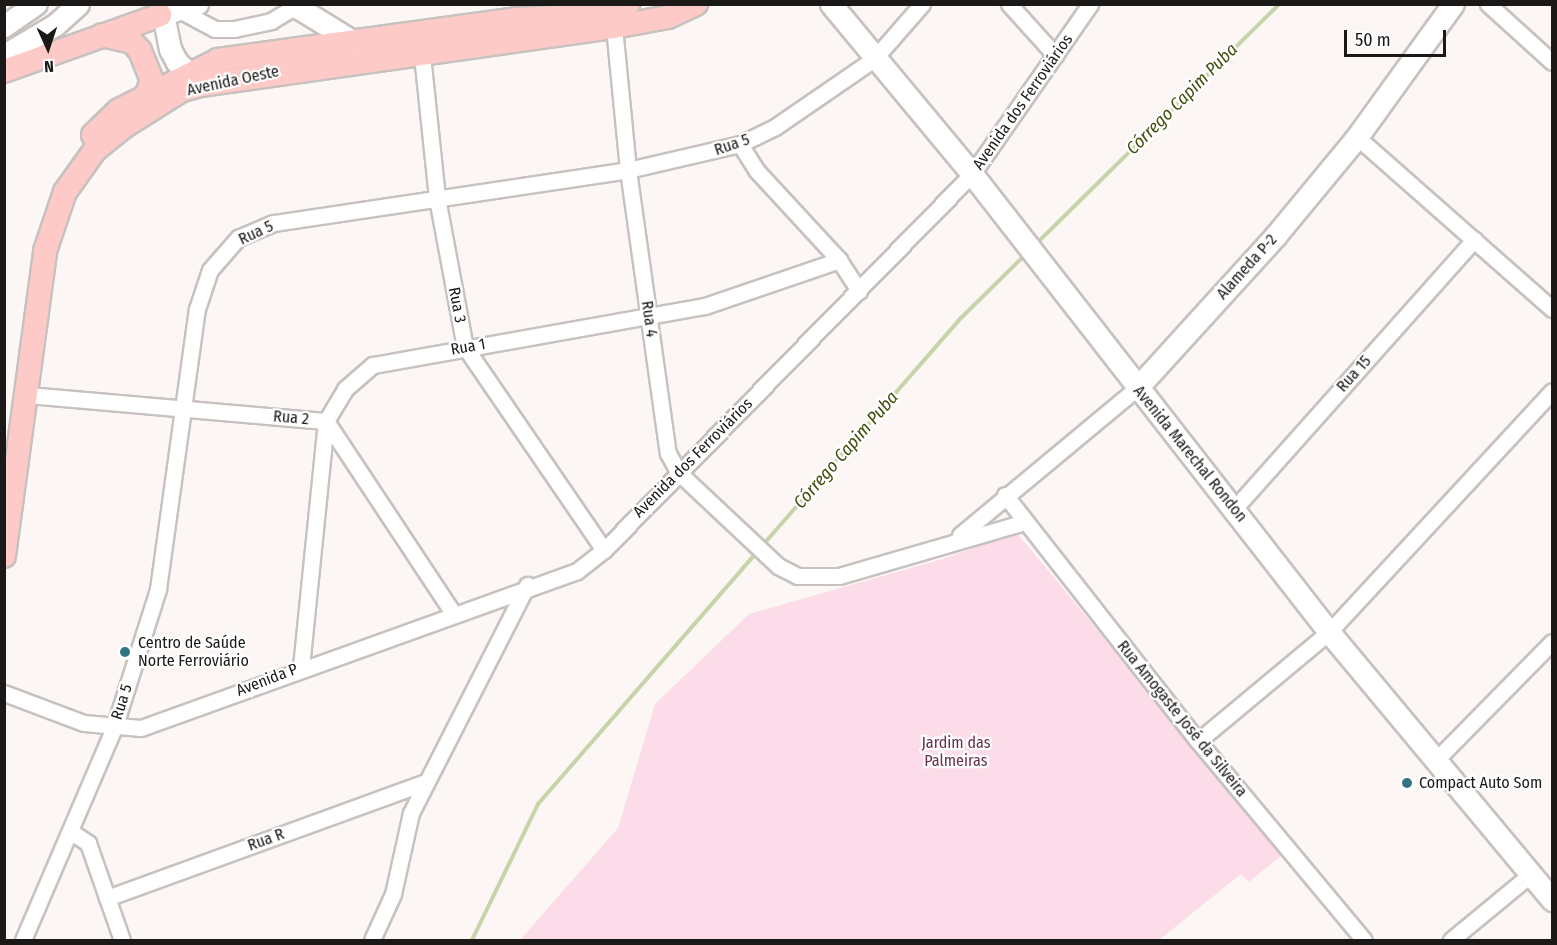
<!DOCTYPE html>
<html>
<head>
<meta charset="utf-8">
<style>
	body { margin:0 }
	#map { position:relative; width:1557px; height:945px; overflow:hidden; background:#fcf7f4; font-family:"Fira Sans Condensed",sans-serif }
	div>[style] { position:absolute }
	.green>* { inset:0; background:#fcdce9 }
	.stream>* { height:4px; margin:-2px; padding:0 2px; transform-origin:2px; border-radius:2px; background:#c7d4aa }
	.roads { filter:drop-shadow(2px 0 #c7c2bf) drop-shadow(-2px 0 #c7c2bf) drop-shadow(0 2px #c7c2bf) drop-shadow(0 -2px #c7c2bf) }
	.street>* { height:15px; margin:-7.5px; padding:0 7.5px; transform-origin:7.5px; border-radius:7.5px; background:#fff }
	.secondary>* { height:21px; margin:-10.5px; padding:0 10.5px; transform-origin:10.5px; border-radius:10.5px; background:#fff }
	.primary>* { height:22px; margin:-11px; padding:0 11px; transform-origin:11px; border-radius:11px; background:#fdcac7 }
	.dots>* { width:16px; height:16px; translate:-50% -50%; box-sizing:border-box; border:3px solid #fff; border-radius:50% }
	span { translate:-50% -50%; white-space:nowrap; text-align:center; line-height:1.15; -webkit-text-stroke:4.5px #fff; paint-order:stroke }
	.street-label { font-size:16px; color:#1a1918 }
	.poi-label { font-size:16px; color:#1a1918 }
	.left { translate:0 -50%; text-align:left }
	.park-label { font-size:16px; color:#69314c }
	.water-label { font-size:18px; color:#404e0c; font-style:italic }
	.frame { position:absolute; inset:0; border:6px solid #1a1918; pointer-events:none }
	.north { position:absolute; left:18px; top:18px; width:60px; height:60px; -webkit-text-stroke:4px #fff; paint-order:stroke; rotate:177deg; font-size:16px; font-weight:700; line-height:24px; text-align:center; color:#1a1918 }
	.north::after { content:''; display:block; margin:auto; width:21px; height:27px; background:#1a1918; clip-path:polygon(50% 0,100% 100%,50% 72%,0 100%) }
	.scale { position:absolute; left:1344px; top:30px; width:102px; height:27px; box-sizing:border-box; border:3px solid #1a1918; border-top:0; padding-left:8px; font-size:18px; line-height:21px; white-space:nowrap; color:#1a1918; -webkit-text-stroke:4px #fff; paint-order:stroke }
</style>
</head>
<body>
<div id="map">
	<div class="green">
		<div style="clip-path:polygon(1017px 533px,1283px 854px,1249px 882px,1241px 874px,1159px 940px,520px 940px,618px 828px,655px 704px,749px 614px,939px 560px)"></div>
	</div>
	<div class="stream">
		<div style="left:1036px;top:244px;width:342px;rotate:-44.6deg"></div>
		<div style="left:762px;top:546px;width:303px;rotate:-48.9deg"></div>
		<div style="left:961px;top:318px;width:91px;rotate:-44.6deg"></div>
		<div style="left:472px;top:940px;width:151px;rotate:-64.1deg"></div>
		<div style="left:538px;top:804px;width:334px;rotate:-49deg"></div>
	</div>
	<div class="roads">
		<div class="street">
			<div style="left:1009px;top:4px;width:69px;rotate:48deg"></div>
			<div style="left:1488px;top:4px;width:86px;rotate:42.2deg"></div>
			<div style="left:181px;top:11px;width:38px;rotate:28deg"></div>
			<div style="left:215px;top:29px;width:19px"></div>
			<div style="left:234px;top:29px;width:38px;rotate:-12deg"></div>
			<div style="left:271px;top:21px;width:27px;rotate:-31deg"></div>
			<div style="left:614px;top:27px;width:144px;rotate:84.4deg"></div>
			<div style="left:628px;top:170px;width:286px;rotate:82deg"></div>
			<div style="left:668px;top:453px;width:21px;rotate:62deg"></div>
			<div style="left:678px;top:472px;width:137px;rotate:43.2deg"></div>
			<div style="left:778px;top:566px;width:22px;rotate:27deg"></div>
			<div style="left:798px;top:576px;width:41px"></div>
			<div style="left:839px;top:576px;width:194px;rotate:-16.2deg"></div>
			<div style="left:422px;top:55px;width:144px;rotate:84deg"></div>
			<div style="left:437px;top:198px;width:152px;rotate:79.4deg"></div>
			<div style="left:465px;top:347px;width:246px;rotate:55.6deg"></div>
			<div style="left:1357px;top:137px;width:260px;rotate:41.4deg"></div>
			<div style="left:740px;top:144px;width:32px;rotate:58deg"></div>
			<div style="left:757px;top:171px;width:121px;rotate:47.3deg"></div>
			<div style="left:839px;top:260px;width:37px;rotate:57deg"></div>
			<div style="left:27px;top:395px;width:300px;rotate:5deg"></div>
			<div style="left:326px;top:421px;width:230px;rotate:56.5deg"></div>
			<div style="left:1005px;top:495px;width:313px;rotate:51.9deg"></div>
			<div style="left:1198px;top:741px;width:259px;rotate:50.2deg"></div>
			<div style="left:1234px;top:509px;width:361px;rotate:-48.3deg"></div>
			<div style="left:960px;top:535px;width:230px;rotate:-39.7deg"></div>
			<div style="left:301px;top:667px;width:247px;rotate:-84.2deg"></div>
			<div style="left:326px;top:421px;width:37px;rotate:-59deg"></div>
			<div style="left:345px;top:389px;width:37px;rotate:-41deg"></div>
			<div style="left:373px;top:365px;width:337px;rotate:-10.1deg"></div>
			<div style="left:705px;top:306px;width:142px;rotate:-18.9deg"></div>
			<div style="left:4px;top:693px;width:85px;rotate:20.6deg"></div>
			<div style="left:84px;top:723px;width:57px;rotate:5deg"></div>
			<div style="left:141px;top:728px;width:463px;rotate:-19.8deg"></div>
			<div style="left:577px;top:571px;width:34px;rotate:-38deg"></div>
			<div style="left:604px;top:550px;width:526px;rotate:-45.62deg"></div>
			<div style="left:972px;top:174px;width:207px;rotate:-55.2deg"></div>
			<div style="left:1198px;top:741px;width:170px;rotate:-39.8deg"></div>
			<div style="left:1329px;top:632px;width:328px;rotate:-47.2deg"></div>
			<div style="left:1436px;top:760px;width:165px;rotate:-45.5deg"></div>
			<div style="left:70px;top:831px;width:22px;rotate:34deg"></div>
			<div style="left:88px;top:843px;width:103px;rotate:70.7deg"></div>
			<div style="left:107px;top:898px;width:338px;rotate:-20deg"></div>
			<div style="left:23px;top:940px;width:231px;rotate:-66.8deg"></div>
			<div style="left:114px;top:728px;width:146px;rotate:-72.4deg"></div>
			<div style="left:158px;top:589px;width:283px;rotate:-82.1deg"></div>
			<div style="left:197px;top:309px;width:41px;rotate:-71.6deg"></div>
			<div style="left:210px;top:270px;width:43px;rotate:-48.8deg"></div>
			<div style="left:238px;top:238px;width:39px;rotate:-23deg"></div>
			<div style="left:274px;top:223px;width:358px;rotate:-8.5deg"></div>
			<div style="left:628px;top:170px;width:115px;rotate:-13.1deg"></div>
			<div style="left:740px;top:144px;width:39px;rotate:-26deg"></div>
			<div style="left:775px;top:127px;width:120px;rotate:-34.5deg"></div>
			<div style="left:874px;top:59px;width:73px;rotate:-48.9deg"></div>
			<div style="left:372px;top:940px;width:51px;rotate:-65.5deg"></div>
			<div style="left:393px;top:894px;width:83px;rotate:-77.5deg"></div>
			<div style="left:411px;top:813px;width:256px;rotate:-63deg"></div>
			<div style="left:1451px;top:940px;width:104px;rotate:-39.5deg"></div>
		</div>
		<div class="secondary">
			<div style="left:161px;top:4px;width:46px;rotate:78.7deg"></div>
			<div style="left:170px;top:49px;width:15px;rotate:62deg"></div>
			<div style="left:177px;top:62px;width:33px;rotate:44deg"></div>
			<div style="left:292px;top:4px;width:73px;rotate:31.5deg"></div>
			<div style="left:831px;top:4px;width:221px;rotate:50.3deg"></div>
			<div style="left:972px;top:174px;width:581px;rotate:52.06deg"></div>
			<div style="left:1329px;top:632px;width:349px;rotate:50.2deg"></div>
			<div style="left:160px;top:15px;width:39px;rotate:-17deg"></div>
			<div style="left:4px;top:26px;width:39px;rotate:-35deg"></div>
			<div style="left:4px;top:55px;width:59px;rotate:-30.5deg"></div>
			<div style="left:55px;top:25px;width:31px;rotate:-42deg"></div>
			<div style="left:1137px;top:388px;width:207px;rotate:-47.7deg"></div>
			<div style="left:1276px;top:235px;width:127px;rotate:-50.4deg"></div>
			<div style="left:1357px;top:137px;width:164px;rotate:-54.2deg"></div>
		</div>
		<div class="primary">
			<div style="left:102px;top:35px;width:31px;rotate:13deg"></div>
			<div style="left:132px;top:42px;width:12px;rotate:48deg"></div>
			<div style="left:140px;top:51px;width:31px;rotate:68deg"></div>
			<div style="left:152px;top:80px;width:15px;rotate:110deg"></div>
			<div style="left:4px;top:71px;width:166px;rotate:-19.7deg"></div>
			<div style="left:93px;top:135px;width:36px;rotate:-44deg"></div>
			<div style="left:119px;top:110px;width:111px;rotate:-26.8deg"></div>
			<div style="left:218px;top:60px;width:301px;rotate:-7.8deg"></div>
			<div style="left:516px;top:19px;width:79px;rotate:-2.9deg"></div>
			<div style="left:595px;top:15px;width:35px;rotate:-18deg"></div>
			<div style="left:4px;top:556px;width:308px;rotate:-82.3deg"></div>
			<div style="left:45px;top:251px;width:62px;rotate:-71.3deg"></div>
			<div style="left:65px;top:192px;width:52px;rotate:-54.5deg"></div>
			<div style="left:95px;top:150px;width:38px;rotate:-39deg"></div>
			<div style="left:125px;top:126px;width:67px;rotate:-32.3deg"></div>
			<div style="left:182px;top:90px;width:20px;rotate:-15deg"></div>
			<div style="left:201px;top:85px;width:417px;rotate:-8deg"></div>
			<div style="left:614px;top:27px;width:55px;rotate:-10.5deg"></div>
			<div style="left:668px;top:17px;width:31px;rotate:-25deg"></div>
		</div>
	</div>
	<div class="dots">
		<div style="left:125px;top:652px;background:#327486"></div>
		<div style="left:1407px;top:783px;background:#327486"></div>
	</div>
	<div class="street-label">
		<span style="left:233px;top:81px;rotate:-12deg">Avenida Oeste</span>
		<span style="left:1023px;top:102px;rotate:-55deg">Avenida dos Ferroviários</span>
		<span style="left:732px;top:145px;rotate:-19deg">Rua 5</span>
		<span style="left:256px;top:233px;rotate:-25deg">Rua 5</span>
		<span style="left:1247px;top:267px;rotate:-48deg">Alameda P-2</span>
		<span style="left:457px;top:305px;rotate:79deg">Rua 3</span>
		<span style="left:649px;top:319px;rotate:82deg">Rua 4</span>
		<span style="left:468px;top:347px;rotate:-10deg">Rua 1</span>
		<span style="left:1354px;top:374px;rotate:-48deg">Rua 15</span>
		<span style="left:291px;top:418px;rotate:5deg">Rua 2</span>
		<span style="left:1190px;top:454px;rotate:51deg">Avenida Marechal Rondon</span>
		<span style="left:693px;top:458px;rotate:-45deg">Avenida dos Ferroviários</span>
		<span style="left:267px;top:680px;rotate:-21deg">Avenida P</span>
		<span style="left:122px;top:702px;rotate:-72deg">Rua 5</span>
		<span style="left:1182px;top:719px;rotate:51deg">Rua Amogaste José da Silveira</span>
		<span style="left:266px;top:840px;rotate:-20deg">Rua R</span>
	</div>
	<div class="poi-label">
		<span class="left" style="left:138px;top:652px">Centro de Saúde<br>Norte Ferroviário</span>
		<span class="left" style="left:1419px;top:783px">Compact Auto Som</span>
	</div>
	<div class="park-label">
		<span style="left:956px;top:752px">Jardim das<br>Palmeiras</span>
	</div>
	<div class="water-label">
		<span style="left:1182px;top:99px;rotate:-45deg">Córrego Capim Puba</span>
		<span style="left:846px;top:450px;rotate:-49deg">Córrego Capim Puba</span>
	</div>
	<div class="frame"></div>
	<div class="north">N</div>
	<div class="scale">50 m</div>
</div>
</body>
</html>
